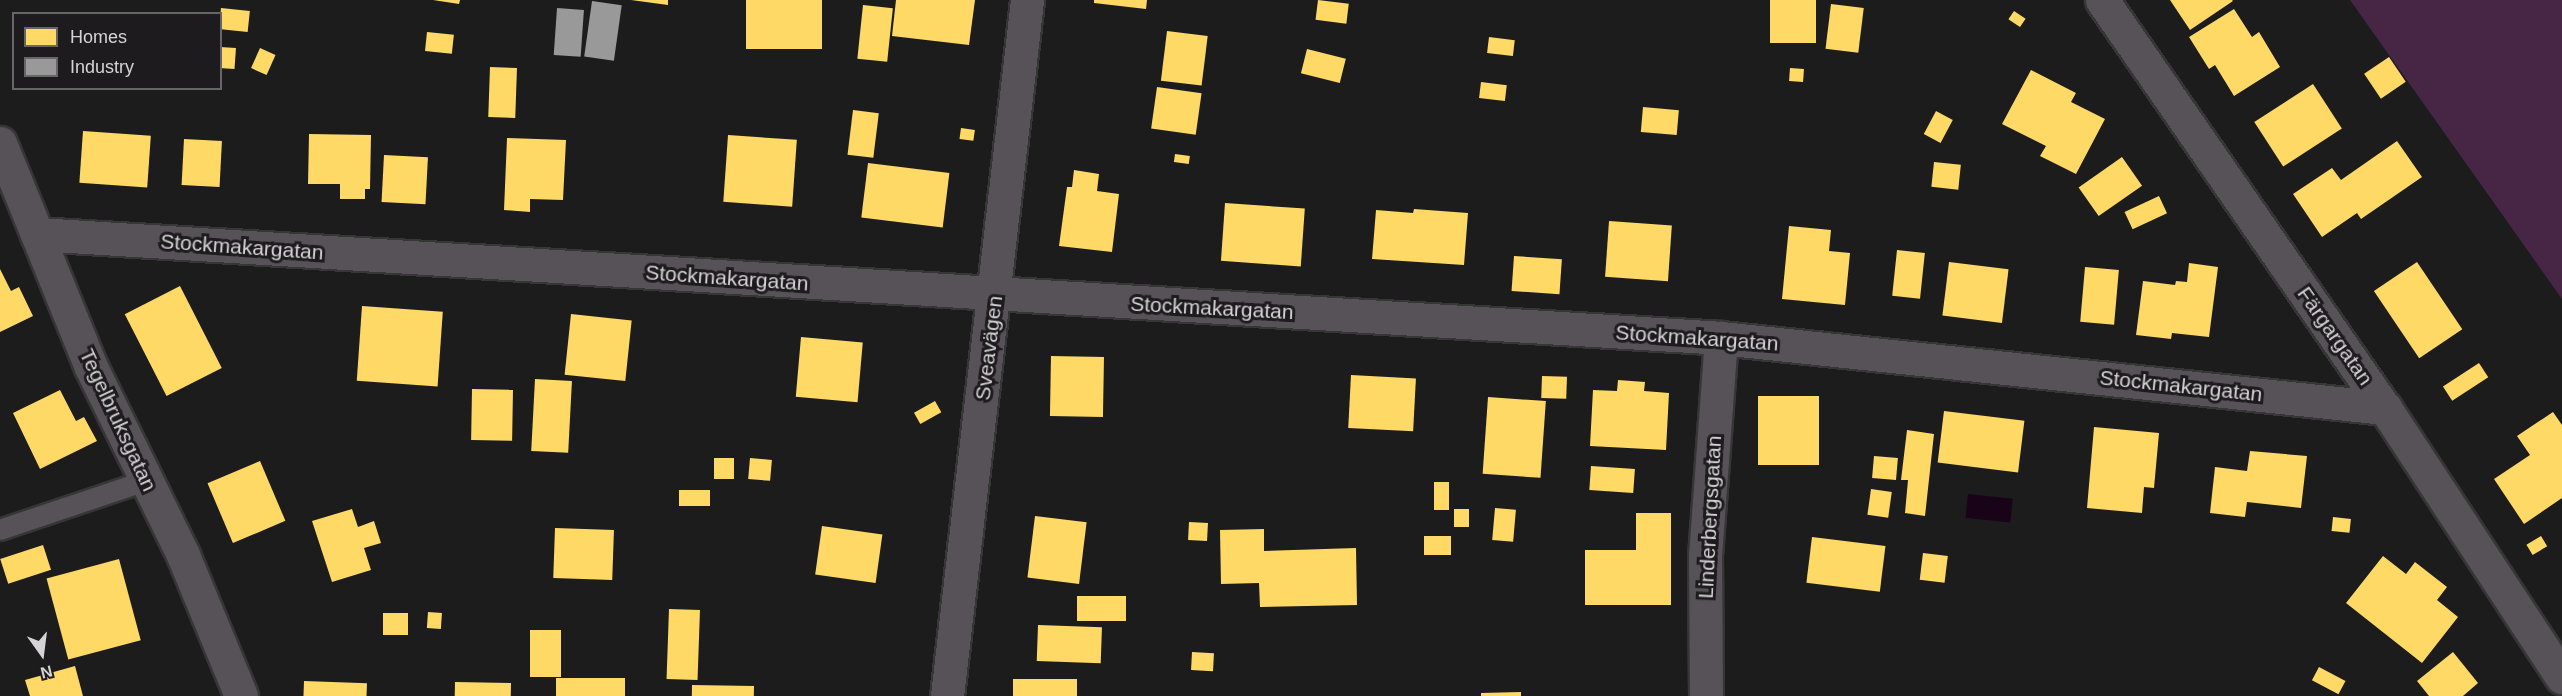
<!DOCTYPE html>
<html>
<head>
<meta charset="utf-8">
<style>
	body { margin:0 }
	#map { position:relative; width:2562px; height:696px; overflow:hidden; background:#1d1c1d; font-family:Helvetica,sans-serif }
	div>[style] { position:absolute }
	.green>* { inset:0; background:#472645 }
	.water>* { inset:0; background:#190319; transform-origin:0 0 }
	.homes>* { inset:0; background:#ffd966; transform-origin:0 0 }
	.industry>* { inset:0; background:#999; transform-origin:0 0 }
	.roads { filter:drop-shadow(2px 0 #373637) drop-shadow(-2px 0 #373637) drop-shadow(0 2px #373637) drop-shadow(0 -2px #373637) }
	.service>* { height:20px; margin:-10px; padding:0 10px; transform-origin:10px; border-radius:10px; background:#575257 }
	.minor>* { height:33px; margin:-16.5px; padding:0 16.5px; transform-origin:16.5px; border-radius:16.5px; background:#575257 }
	span { translate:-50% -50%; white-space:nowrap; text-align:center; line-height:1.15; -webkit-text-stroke:6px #1e1b1e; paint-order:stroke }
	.street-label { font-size:21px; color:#d5d3d5 }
	.legend { position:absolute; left:12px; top:12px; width:210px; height:78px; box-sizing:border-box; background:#1e1b1e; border:2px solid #676567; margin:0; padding:8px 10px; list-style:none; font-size:18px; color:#d5d3d5 }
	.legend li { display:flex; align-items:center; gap:12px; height:30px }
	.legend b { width:30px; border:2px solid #676567 }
	.north { position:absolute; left:12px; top:624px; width:60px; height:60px; -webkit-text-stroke:4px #1e1b1e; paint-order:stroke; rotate:166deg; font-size:16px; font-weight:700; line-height:24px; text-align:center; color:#d5d3d5 }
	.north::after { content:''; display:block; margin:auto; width:21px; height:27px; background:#d5d3d5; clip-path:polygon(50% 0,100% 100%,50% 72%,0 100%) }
</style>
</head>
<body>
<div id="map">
	<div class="green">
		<div style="clip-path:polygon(2350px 0,2562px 0,2562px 299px,2487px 193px)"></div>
	</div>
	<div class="water">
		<div style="left:1968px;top:494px;width:45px;height:24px;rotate:6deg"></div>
	</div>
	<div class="homes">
		<div style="clip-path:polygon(433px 0,460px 0,459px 4px)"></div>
		<div style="clip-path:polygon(631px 0,668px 0,668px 5px)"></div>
		<div style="left:746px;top:0;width:76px;height:49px"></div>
		<div style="clip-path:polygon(896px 0,975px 0,969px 45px,892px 36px)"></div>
		<div style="clip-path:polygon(1094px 0,1147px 0,1146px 9px,1094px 3px)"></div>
		<div style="left:1318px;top:0;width:31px;height:20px;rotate:7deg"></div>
		<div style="left:1770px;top:0;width:46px;height:43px"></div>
		<div style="clip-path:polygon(2170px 0,2232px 0,2233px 1px,2190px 30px)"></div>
		<div style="left:1831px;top:4px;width:33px;height:45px;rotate:7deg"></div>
		<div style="left:863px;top:5px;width:30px;height:54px;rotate:6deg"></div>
		<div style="left:221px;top:8px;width:29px;height:21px;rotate:6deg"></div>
		<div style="clip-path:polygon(2234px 9px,2252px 37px,2259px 32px,2280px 67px,2234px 96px,2215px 65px,2209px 69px,2189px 37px)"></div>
		<div style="left:2014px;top:11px;width:14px;height:10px;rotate:34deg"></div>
		<div style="left:1167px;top:31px;width:41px;height:50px;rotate:7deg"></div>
		<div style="left:427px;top:32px;width:27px;height:19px;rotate:6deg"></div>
		<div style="left:1489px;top:37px;width:26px;height:16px;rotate:7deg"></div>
		<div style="left:220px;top:47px;width:16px;height:21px;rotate:4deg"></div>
		<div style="left:260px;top:48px;width:17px;height:22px;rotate:24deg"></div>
		<div style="left:1307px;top:49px;width:40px;height:25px;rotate:14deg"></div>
		<div style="left:2389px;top:57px;width:30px;height:30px;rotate:56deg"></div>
		<div style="left:490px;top:67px;width:27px;height:50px;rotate:2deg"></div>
		<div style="left:1790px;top:68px;width:14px;height:13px;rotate:4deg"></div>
		<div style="clip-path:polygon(2031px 70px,2076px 93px,2071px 102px,2105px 119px,2076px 174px,2040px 156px,2046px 146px,2002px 124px)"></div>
		<div style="left:1481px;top:82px;width:26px;height:16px;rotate:7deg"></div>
		<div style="left:2313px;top:84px;width:53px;height:70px;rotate:57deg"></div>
		<div style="left:1157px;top:87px;width:45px;height:42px;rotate:8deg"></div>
		<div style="left:1643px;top:107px;width:36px;height:25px;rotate:5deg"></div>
		<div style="left:853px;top:110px;width:26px;height:45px;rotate:7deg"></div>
		<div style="left:1936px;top:111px;width:19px;height:26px;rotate:28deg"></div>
		<div style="left:961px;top:128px;width:14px;height:11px;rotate:8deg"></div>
		<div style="left:83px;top:131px;width:68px;height:52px;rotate:4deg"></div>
		<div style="clip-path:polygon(309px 134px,371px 135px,370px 189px,365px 189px,365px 199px,340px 199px,340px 184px,308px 184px)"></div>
		<div style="left:728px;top:135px;width:69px;height:67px;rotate:4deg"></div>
		<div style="clip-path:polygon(507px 138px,566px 140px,563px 200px,530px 199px,530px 212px,504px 210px)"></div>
		<div style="left:184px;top:139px;width:38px;height:46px;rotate:3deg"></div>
		<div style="clip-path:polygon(2397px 141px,2422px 177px,2361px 219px,2357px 213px,2322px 237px,2293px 194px,2332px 168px,2341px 180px)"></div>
		<div style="left:1175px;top:154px;width:15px;height:8px;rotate:8deg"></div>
		<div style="left:384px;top:155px;width:44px;height:47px;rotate:3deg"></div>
		<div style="left:2122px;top:157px;width:35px;height:53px;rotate:55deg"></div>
		<div style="left:1934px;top:162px;width:27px;height:25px;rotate:6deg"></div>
		<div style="left:868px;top:163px;width:82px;height:55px;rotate:7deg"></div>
		<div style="clip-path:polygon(1074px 170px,1099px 174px,1097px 191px,1119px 194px,1112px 252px,1059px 246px,1067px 187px,1072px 187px)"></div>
		<div style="left:2159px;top:196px;width:19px;height:38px;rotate:65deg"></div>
		<div style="left:1225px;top:203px;width:80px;height:58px;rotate:4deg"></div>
		<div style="clip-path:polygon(1414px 209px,1468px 213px,1464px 265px,1372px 259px,1376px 210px,1413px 213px)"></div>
		<div style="left:1609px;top:221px;width:63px;height:56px;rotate:4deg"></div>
		<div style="clip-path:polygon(1789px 226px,1831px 230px,1829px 251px,1850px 253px,1845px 305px,1782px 299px)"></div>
		<div style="left:1897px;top:250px;width:28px;height:46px;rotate:6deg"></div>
		<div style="left:1514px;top:256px;width:48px;height:35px;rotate:4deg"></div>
		<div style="left:1949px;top:262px;width:60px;height:54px;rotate:7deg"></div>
		<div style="left:2417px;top:262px;width:81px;height:52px;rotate:56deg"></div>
		<div style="clip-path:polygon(2189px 263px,2218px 267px,2209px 337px,2172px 333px,2171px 339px,2136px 335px,2143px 281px,2175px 285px,2176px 281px,2187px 282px)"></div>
		<div style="left:2085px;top:267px;width:34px;height:55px;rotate:5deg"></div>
		<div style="clip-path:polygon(0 269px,11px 291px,19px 287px,33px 316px,0 332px)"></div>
		<div style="left:180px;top:286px;width:92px;height:62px;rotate:63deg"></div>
		<div style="left:362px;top:306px;width:81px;height:75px;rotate:4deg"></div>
		<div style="left:571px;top:314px;width:61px;height:61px;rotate:6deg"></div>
		<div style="left:801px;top:337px;width:62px;height:60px;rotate:5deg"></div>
		<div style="left:1051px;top:356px;width:53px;height:60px;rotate:1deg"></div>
		<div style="left:2479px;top:363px;width:17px;height:43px;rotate:57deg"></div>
		<div style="left:1351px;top:375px;width:65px;height:53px;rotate:3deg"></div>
		<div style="left:1542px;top:376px;width:25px;height:22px;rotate:2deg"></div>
		<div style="left:535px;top:379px;width:37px;height:72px;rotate:3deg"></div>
		<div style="clip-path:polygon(1618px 380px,1645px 382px,1644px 391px,1669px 393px,1666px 450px,1590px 446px,1593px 390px,1617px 391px)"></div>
		<div style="left:472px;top:389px;width:41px;height:51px;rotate:1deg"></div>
		<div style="clip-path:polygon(60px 390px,76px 421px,84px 417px,97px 441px,40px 469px,13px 413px)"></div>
		<div style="left:1758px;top:396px;width:61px;height:69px"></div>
		<div style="left:1488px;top:397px;width:58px;height:77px;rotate:4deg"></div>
		<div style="left:935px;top:401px;width:13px;height:24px;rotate:61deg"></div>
		<div style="left:1944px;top:411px;width:81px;height:52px;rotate:7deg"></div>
		<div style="clip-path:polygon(2553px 412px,2562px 425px,2562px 498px,2524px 524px,2494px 479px,2530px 455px,2517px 436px)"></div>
		<div style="clip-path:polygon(2094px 427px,2159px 433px,2154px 488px,2144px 487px,2142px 513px,2087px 508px)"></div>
		<div style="clip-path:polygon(1907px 430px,1934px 434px,1925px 516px,1905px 513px,1908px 480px,1901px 480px)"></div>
		<div style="clip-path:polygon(2250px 451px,2307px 456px,2301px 508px,2247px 502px,2245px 517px,2210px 513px,2215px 467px,2247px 471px)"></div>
		<div style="left:1874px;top:456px;width:24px;height:22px;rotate:5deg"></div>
		<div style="left:714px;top:458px;width:20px;height:21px"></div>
		<div style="left:750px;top:458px;width:22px;height:21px;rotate:5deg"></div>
		<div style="left:260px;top:461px;width:65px;height:57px;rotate:67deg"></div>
		<div style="left:1591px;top:466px;width:44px;height:24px;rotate:4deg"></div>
		<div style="left:1434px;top:482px;width:15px;height:28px"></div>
		<div style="left:1871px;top:489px;width:21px;height:26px;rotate:8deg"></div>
		<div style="left:679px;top:490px;width:31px;height:16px"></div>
		<div style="left:1495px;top:508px;width:21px;height:32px;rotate:5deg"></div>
		<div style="clip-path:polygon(352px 509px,358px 527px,374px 521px,381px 543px,364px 548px,371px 570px,332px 582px,312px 521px)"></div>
		<div style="left:1454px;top:509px;width:15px;height:18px"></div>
		<div style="clip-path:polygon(1636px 513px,1671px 513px,1671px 605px,1585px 605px,1585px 550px,1636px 550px)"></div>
		<div style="left:1035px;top:516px;width:52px;height:62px;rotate:7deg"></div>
		<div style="left:2333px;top:517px;width:18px;height:14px;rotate:6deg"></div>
		<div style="left:1189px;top:522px;width:19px;height:18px;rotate:3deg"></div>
		<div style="left:822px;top:526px;width:61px;height:49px;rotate:8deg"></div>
		<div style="left:555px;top:528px;width:59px;height:50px;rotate:2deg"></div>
		<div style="clip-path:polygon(1264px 529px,1264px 551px,1356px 548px,1357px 605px,1260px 607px,1259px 583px,1221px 584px,1220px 530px)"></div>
		<div style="left:1424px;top:536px;width:27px;height:19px"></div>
		<div style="left:2541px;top:536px;width:12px;height:17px;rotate:59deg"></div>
		<div style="left:1812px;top:537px;width:74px;height:46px;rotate:7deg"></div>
		<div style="left:43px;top:545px;width:26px;height:45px;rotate:72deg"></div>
		<div style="left:1923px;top:553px;width:25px;height:27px;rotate:7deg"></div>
		<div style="clip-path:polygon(2383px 556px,2406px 574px,2415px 562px,2447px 587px,2437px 600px,2458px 617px,2422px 663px,2346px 603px)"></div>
		<div style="left:119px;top:559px;width:84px;height:75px;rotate:75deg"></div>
		<div style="left:1126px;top:596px;width:25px;height:49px;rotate:90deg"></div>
		<div style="left:669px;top:609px;width:31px;height:70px;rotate:2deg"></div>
		<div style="left:428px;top:612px;width:14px;height:16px;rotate:4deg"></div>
		<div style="left:383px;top:613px;width:25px;height:22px"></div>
		<div style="left:1038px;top:625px;width:64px;height:36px;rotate:2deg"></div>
		<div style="left:530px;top:630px;width:31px;height:47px"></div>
		<div style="left:1192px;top:652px;width:22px;height:18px;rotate:3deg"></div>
		<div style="clip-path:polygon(2453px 652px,2478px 683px,2463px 696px,2429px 696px,2417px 681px)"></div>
		<div style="clip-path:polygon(75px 666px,83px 696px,30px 696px,25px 680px)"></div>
		<div style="left:2319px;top:667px;width:30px;height:15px;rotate:28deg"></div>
		<div style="left:556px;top:678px;width:69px;height:18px"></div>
		<div style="left:1013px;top:679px;width:64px;height:17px"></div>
		<div style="left:304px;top:681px;width:63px;height:15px;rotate:2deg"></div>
		<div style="left:455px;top:682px;width:56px;height:14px;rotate:1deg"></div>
		<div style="left:692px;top:685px;width:62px;height:11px;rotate:1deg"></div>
		<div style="clip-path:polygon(1521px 692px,1521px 696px,1481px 696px,1481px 693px)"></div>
	</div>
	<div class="industry">
		<div style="left:592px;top:1px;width:30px;height:56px;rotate:8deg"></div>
		<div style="left:557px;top:8px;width:27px;height:47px;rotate:4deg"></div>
	</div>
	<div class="roads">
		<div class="service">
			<div style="left:0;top:530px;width:154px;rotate:-18.6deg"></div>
		</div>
		<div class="minor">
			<div style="left:2102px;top:0;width:497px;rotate:55.3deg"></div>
			<div style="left:2385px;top:408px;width:322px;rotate:56.7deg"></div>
			<div style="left:0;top:143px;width:242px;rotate:67.9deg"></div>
			<div style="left:91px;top:367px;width:209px;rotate:63.9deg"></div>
			<div style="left:183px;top:555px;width:152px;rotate:67.6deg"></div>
			<div style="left:37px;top:234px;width:1687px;rotate:3.53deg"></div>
			<div style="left:1721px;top:338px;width:668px;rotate:6.02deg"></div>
			<div style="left:947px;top:696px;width:701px;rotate:-83.44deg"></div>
			<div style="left:1706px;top:696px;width:140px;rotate:-90.4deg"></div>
			<div style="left:1705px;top:556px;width:219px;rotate:-85.8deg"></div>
		</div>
	</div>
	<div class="street-label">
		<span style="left:242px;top:247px;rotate:4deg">Stockmakargatan</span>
		<span style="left:727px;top:278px;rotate:4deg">Stockmakargatan</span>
		<span style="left:1212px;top:308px;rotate:3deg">Stockmakargatan</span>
		<span style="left:2335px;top:336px;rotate:55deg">Färgargatan</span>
		<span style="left:1697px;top:338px;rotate:4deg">Stockmakargatan</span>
		<span style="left:989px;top:348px;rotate:-83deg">Sveavägen</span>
		<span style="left:2181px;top:386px;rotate:6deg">Stockmakargatan</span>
		<span style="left:118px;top:420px;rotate:65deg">Tegelbruksgatan</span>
		<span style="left:1710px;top:517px;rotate:-87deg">Linderbergsgatan</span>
	</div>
	<ul class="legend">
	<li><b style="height:16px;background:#ffd966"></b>Homes</li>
	<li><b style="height:16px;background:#999"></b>Industry</li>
	</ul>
	<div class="north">N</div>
</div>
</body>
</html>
